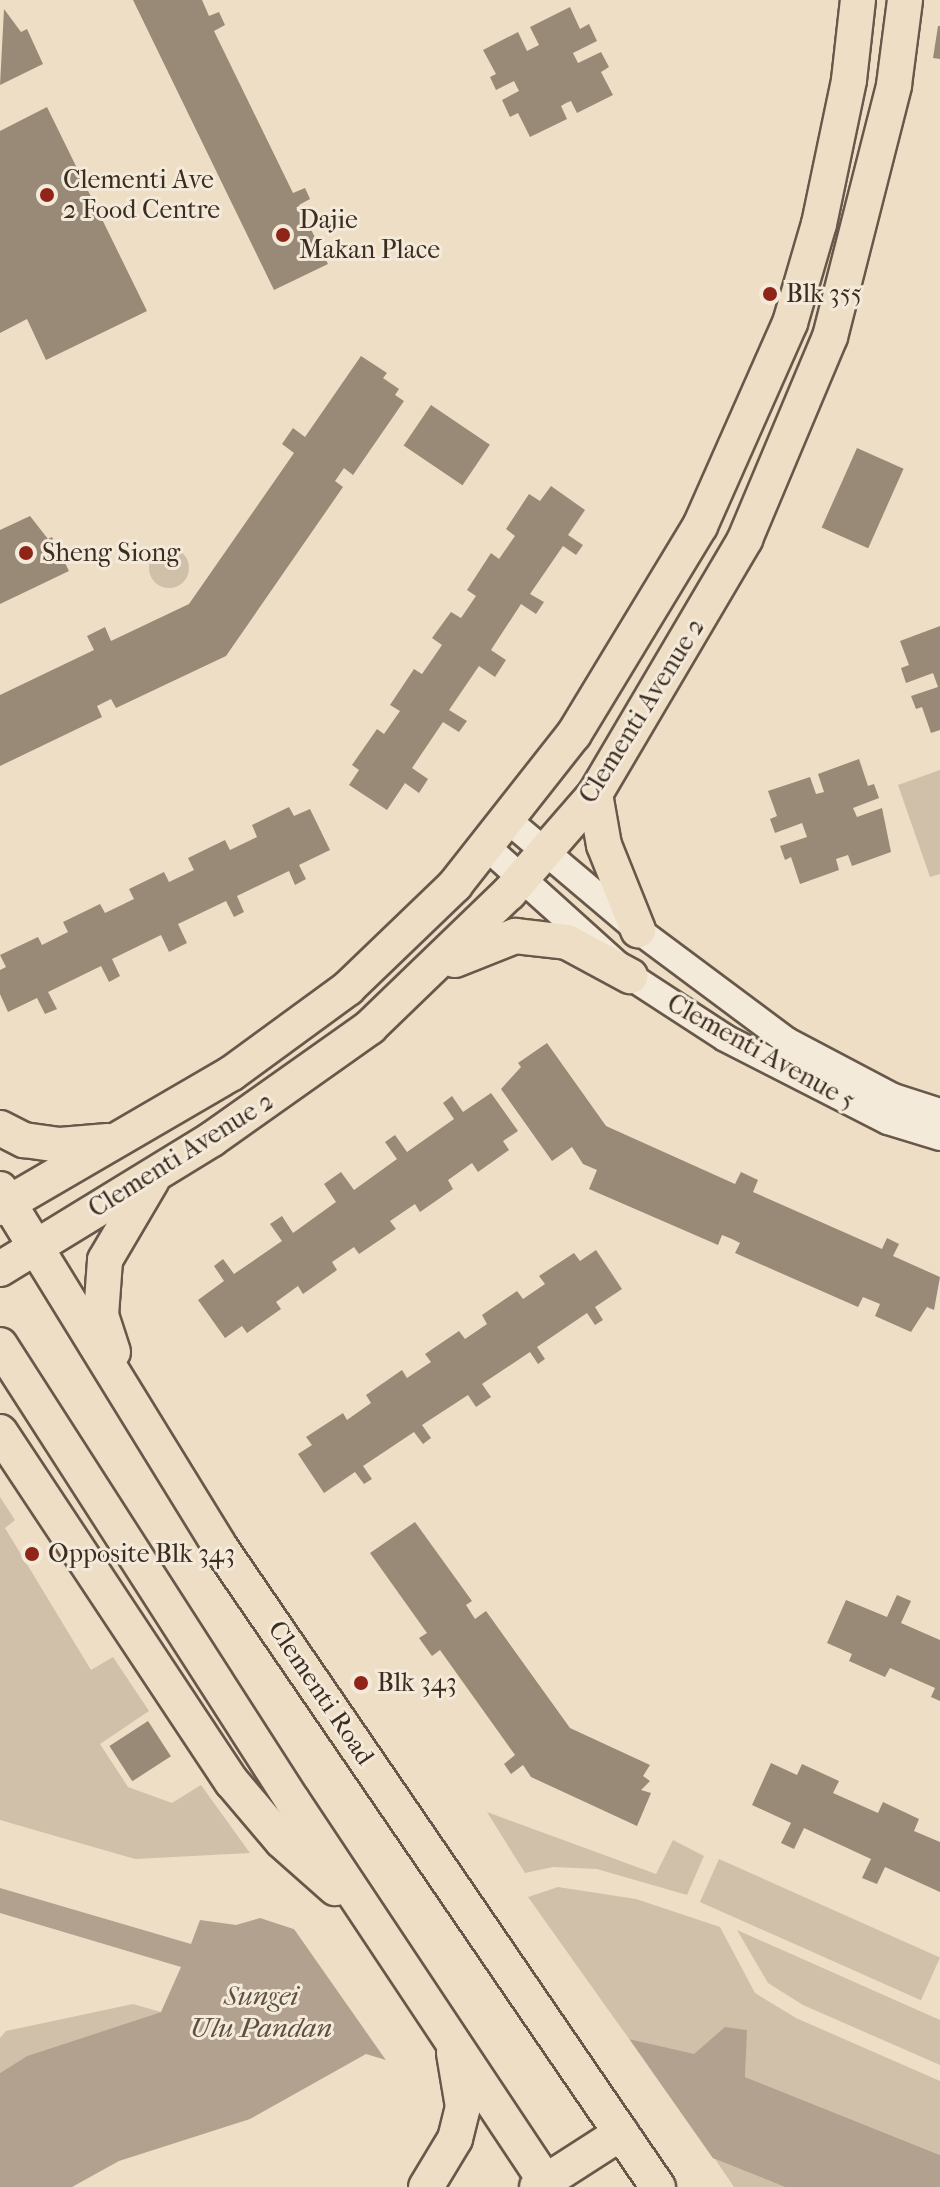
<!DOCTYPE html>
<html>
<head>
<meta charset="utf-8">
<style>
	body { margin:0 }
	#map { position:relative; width:940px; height:2187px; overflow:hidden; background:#eedec6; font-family:"IM FELL French Canon",serif }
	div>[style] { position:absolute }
	.green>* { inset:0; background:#d0c0aa; transform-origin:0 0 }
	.round { border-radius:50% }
	.water>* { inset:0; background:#b1a18e }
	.pier>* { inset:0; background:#eedec6 }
	.building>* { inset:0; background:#998977; transform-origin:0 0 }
	.roads { filter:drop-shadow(2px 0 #68584a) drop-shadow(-2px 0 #68584a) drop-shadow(0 2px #68584a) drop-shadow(0 -2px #68584a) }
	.minor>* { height:26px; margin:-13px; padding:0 13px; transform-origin:13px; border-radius:13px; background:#f4eada }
	.major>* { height:34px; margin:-17px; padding:0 17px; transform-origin:17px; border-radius:17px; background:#eedec6 }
	.dots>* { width:22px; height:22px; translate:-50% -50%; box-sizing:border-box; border:4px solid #f4eada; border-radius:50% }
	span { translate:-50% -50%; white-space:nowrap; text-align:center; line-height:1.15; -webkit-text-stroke:6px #f4eada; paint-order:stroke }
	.poi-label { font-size:26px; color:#3c2c21 }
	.left { translate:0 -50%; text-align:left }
	.street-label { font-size:26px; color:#3c2c21 }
	.water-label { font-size:28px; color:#5f4f42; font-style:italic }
</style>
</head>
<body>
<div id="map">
	<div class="green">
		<div class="round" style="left:149px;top:548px;width:40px;height:40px"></div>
		<div style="clip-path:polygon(940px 770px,940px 874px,930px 877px,898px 785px)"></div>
		<div style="clip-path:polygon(0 1497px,15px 1520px,5px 1528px,91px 1670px,113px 1657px,149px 1711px,100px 1744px,128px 1787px,172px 1803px,201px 1785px,250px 1853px,135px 1859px,0 1820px)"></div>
		<div style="clip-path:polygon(487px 1812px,656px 1874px,673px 1840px,704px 1856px,687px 1895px,597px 1869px,553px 1867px,525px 1873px)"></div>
		<div style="left:719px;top:1859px;width:242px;height:47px;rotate:24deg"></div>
		<div style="clip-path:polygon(558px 1887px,636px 1899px,720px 1927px,755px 1993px,796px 2018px,940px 2081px,940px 2155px,745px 2077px,746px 2030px,725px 2028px,694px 2055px,629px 2039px,528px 1897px)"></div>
		<div style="clip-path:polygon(737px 1930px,940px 2020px,940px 2065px,803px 2005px,768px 1983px)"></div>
		<div style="clip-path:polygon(133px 2004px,161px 2012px,27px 2056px,0 2073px,0 2038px,6px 2031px)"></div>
		<div style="clip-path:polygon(715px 2159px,785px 2187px,734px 2187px)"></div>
	</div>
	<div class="water">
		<div style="clip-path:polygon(0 1888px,191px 1944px,200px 1920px,236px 1925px,260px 1918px,629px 2039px,694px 2054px,725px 2027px,747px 2030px,745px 2077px,940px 2155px,940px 2187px,785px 2187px,715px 2159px,366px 2054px,250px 2119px,119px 2161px,72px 2187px,0 2187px,0 2073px,27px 2056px,161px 2012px,181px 1967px,0 1913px)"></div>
	</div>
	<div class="pier">
		<div style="clip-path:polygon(294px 1929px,305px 1929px,625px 2033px,717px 2164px,390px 2066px)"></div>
	</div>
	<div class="building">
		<div style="clip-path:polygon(133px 0,202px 0,209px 16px,219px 12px,225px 25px,214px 31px,293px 193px,305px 188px,310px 199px,299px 205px,328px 264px,274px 290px)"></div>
		<div style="clip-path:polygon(570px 7px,580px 29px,589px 24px,597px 41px,573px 53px,578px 63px,601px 52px,609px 67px,601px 72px,613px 95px,577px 113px,571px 101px,566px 103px,561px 106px,567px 119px,530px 137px,518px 113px,510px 117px,502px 100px,519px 91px,514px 81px,496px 90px,490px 77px,496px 74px,483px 50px,518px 32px,527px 51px,539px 45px,530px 27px)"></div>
		<div style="clip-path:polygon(4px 9px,21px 32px,27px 29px,43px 64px,0 85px)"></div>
		<div style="clip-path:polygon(938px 26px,940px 26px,940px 59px,933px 58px)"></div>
		<div style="clip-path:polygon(47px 107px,147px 311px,46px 360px,27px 319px,0 333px,0 131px)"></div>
		<div style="clip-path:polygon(361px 356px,387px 373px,383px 378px,399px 389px,395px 395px,404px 401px,353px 475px,344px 468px,335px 481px,343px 487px,226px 656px,116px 708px,111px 699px,97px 706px,102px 717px,0 766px,0 695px,94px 650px,87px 636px,105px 627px,111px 641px,189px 604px,294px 453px,282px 444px,293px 428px,305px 437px)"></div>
		<div style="left:431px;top:405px;width:71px;height:49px;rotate:34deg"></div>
		<div style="left:857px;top:448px;width:51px;height:87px;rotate:24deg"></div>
		<div style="clip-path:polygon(551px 486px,585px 510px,568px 535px,583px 545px,576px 555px,563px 546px,530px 594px,544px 602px,536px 614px,521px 604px,491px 650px,506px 660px,495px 677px,479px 666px,449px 710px,467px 721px,459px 732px,443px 722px,412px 768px,428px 779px,419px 793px,405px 783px,387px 810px,349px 785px,359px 770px,352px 765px,377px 729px,384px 734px,400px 711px,390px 705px,414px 669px,422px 674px,442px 645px,432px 638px,451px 612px,461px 618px,476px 596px,467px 590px,491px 553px,499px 559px,515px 536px,506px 529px,529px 494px,540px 501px)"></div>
		<div style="clip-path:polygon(30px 516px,48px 539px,52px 537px,69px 571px,0 604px,0 530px)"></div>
		<div style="clip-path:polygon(940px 626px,940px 730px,931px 733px,922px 707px,916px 709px,911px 696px,938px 687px,933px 673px,906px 683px,901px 668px,909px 665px,900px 641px)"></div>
		<div style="clip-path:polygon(859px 759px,868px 786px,874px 784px,879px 798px,853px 808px,857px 817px,882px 808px,891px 852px,852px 866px,848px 855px,836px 859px,839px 870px,800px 884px,791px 857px,785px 860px,780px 846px,807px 837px,802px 823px,775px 833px,770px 819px,777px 816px,768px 791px,810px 777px,816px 794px,824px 792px,818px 774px)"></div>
		<div style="clip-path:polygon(289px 807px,294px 816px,310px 809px,330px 850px,299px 865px,306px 879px,295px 885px,289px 871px,237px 896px,244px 912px,234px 917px,226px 901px,178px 924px,187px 943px,169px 952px,161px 935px,112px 959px,120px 976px,109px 982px,101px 966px,48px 992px,57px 1009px,45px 1014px,37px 998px,8px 1012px,0 994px,0 970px,6px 967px,0 955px,38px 937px,42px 945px,68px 932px,63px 922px,100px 904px,105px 913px,134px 899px,129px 889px,164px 872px,169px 882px,194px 870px,188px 858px,225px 840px,230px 850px,257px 837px,252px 825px)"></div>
		<div style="clip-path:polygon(547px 1043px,606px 1126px,735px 1184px,741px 1172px,758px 1180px,753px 1192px,882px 1249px,887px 1238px,899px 1244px,893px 1256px,940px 1277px,934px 1310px,927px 1307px,911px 1332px,875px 1316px,880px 1304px,863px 1297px,858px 1307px,735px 1253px,740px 1243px,732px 1239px,722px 1235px,718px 1245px,589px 1189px,597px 1170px,583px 1164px,572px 1147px,552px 1161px,501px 1089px,521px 1067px,518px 1063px)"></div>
		<div style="clip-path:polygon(491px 1093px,518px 1131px,503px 1141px,509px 1150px,478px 1172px,472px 1163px,448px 1180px,453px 1189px,420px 1212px,415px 1204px,390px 1221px,396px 1229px,359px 1254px,354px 1247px,332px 1262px,337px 1270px,303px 1294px,298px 1286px,276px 1302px,281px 1309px,247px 1333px,242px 1326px,225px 1338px,198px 1300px,224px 1281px,214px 1266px,223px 1259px,234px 1274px,282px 1241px,270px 1224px,282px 1216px,293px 1233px,336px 1202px,324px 1184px,341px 1172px,354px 1190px,397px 1159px,385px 1142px,395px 1135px,407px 1152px,454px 1119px,443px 1103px,452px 1096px,463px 1112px)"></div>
		<div style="clip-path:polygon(596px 1250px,622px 1289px,595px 1307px,603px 1320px,595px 1325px,587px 1313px,537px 1347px,545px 1359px,538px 1364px,530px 1352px,482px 1384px,491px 1397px,476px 1407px,468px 1395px,422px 1425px,431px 1438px,423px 1444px,414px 1432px,363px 1466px,372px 1479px,364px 1484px,355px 1472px,324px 1493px,298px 1454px,312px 1445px,306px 1437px,343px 1413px,347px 1420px,371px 1403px,366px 1395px,402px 1370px,407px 1378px,431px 1362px,425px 1354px,459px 1331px,465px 1339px,487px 1324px,482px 1315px,517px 1291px,523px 1299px,545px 1284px,539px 1276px,574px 1253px,580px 1261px)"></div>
		<div style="clip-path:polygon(415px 1522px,472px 1601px,466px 1605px,475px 1619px,486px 1611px,570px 1728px,650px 1765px,643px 1776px,650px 1781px,641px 1790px,651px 1793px,637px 1826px,531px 1777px,523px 1765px,511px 1774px,504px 1764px,515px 1755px,440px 1650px,432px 1656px,419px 1638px,427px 1633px,370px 1553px)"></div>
		<div style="clip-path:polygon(897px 1595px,911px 1601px,901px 1623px,940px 1640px,940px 1701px,931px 1697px,935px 1688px,890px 1668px,885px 1677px,849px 1661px,852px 1654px,827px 1643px,846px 1600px,887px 1617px)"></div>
		<div style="left:148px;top:1721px;width:42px;height:46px;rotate:57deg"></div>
		<div style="clip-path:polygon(771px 1763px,797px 1775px,802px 1764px,839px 1781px,833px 1793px,878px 1813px,883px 1802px,919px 1819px,914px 1831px,940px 1842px,940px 1892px,885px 1867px,877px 1884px,862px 1878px,871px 1859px,804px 1828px,794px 1849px,781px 1843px,791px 1823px,752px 1805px)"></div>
	</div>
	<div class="roads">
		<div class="minor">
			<div style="left:509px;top:821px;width:169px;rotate:40.2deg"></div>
			<div style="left:638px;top:930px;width:186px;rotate:36.7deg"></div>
			<div style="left:787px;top:1041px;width:120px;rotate:27.8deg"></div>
			<div style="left:893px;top:1097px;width:49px;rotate:17.7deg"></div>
			<div style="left:488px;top:848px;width:191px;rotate:42deg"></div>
			<div style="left:630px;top:976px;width:113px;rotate:33.1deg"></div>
			<div style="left:725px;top:1038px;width:183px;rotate:27deg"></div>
			<div style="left:888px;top:1121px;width:54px;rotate:17.1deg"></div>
		</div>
		<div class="major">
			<div style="left:595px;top:794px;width:52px;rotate:80deg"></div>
			<div style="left:604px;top:845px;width:92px;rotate:68.2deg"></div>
			<div style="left:455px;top:960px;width:65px;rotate:-21.8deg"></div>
			<div style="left:515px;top:936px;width:52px;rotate:6.6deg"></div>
			<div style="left:567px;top:942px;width:72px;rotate:28.4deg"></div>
			<div style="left:0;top:1128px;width:27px;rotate:27deg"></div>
			<div style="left:24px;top:1140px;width:36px;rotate:8deg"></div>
			<div style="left:60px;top:1145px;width:48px;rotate:-4.8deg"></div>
			<div style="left:0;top:1189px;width:417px;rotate:58.4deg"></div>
			<div style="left:218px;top:1544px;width:779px;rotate:55.62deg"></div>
			<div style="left:0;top:1208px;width:268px;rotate:-30.2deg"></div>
			<div style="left:232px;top:1073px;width:144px;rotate:-36.2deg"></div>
			<div style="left:348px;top:988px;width:149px;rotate:-43.9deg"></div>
			<div style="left:455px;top:885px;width:192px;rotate:-51.8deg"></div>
			<div style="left:574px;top:734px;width:243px;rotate:-58.8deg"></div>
			<div style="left:700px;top:526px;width:222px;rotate:-66.1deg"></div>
			<div style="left:790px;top:323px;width:103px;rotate:-73.7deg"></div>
			<div style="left:819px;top:224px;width:147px;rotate:-78.2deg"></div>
			<div style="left:849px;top:80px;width:81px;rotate:-83.6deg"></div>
			<div style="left:0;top:1269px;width:249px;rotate:-31.5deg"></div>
			<div style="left:212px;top:1139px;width:194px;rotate:-35.3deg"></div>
			<div style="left:370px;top:1027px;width:193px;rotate:-44deg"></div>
			<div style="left:509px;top:893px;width:131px;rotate:-49deg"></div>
			<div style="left:595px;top:794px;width:296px;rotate:-59.5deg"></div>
			<div style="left:745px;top:539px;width:219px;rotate:-67.2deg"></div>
			<div style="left:830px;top:337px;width:260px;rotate:-75.7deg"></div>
			<div style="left:894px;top:85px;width:86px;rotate:-82.6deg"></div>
			<div style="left:0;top:1345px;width:541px;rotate:57.31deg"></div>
			<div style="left:292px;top:1800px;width:465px;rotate:56.4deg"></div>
			<div style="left:113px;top:1352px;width:39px;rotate:-108deg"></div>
			<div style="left:101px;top:1315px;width:55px;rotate:-85.8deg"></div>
			<div style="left:105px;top:1260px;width:93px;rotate:-59.6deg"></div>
			<div style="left:0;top:1432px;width:420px;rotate:56.5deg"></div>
			<div style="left:232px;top:1782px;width:77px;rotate:49.7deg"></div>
			<div style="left:282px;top:1841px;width:71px;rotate:41.6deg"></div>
			<div style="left:426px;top:2187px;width:56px;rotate:-58.9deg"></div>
			<div style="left:455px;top:2139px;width:33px;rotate:-76deg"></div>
			<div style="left:463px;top:2107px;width:55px;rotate:-99.5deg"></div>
			<div style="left:537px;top:2187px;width:100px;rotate:-32.7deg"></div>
		</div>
	</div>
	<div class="dots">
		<div style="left:47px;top:195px;background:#8f2418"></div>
		<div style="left:283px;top:235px;background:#8f2418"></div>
		<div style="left:770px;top:294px;background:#8f2418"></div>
		<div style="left:26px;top:553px;background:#8f2418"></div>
		<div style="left:32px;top:1554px;background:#8f2418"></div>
		<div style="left:361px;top:1683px;background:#8f2418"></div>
	</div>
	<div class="poi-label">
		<span class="left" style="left:63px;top:195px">Clementi Ave<br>2 Food Centre</span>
		<span class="left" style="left:299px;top:235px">Dajie<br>Makan Place</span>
		<span class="left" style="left:786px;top:294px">Blk 355</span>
		<span class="left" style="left:42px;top:553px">Sheng Siong</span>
		<span class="left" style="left:48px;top:1554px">Opposite Blk 343</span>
		<span class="left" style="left:377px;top:1683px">Blk 343</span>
	</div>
	<div class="street-label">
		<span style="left:642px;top:711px;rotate:-58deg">Clementi Avenue 2</span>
		<span style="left:761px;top:1052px;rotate:29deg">Clementi Avenue 5</span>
		<span style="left:181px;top:1155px;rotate:-32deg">Clementi Avenue 2</span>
		<span style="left:321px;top:1693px;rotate:56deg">Clementi Road</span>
	</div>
	<div class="water-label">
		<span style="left:261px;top:2012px">Sungei<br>Ulu Pandan</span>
	</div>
</div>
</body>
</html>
